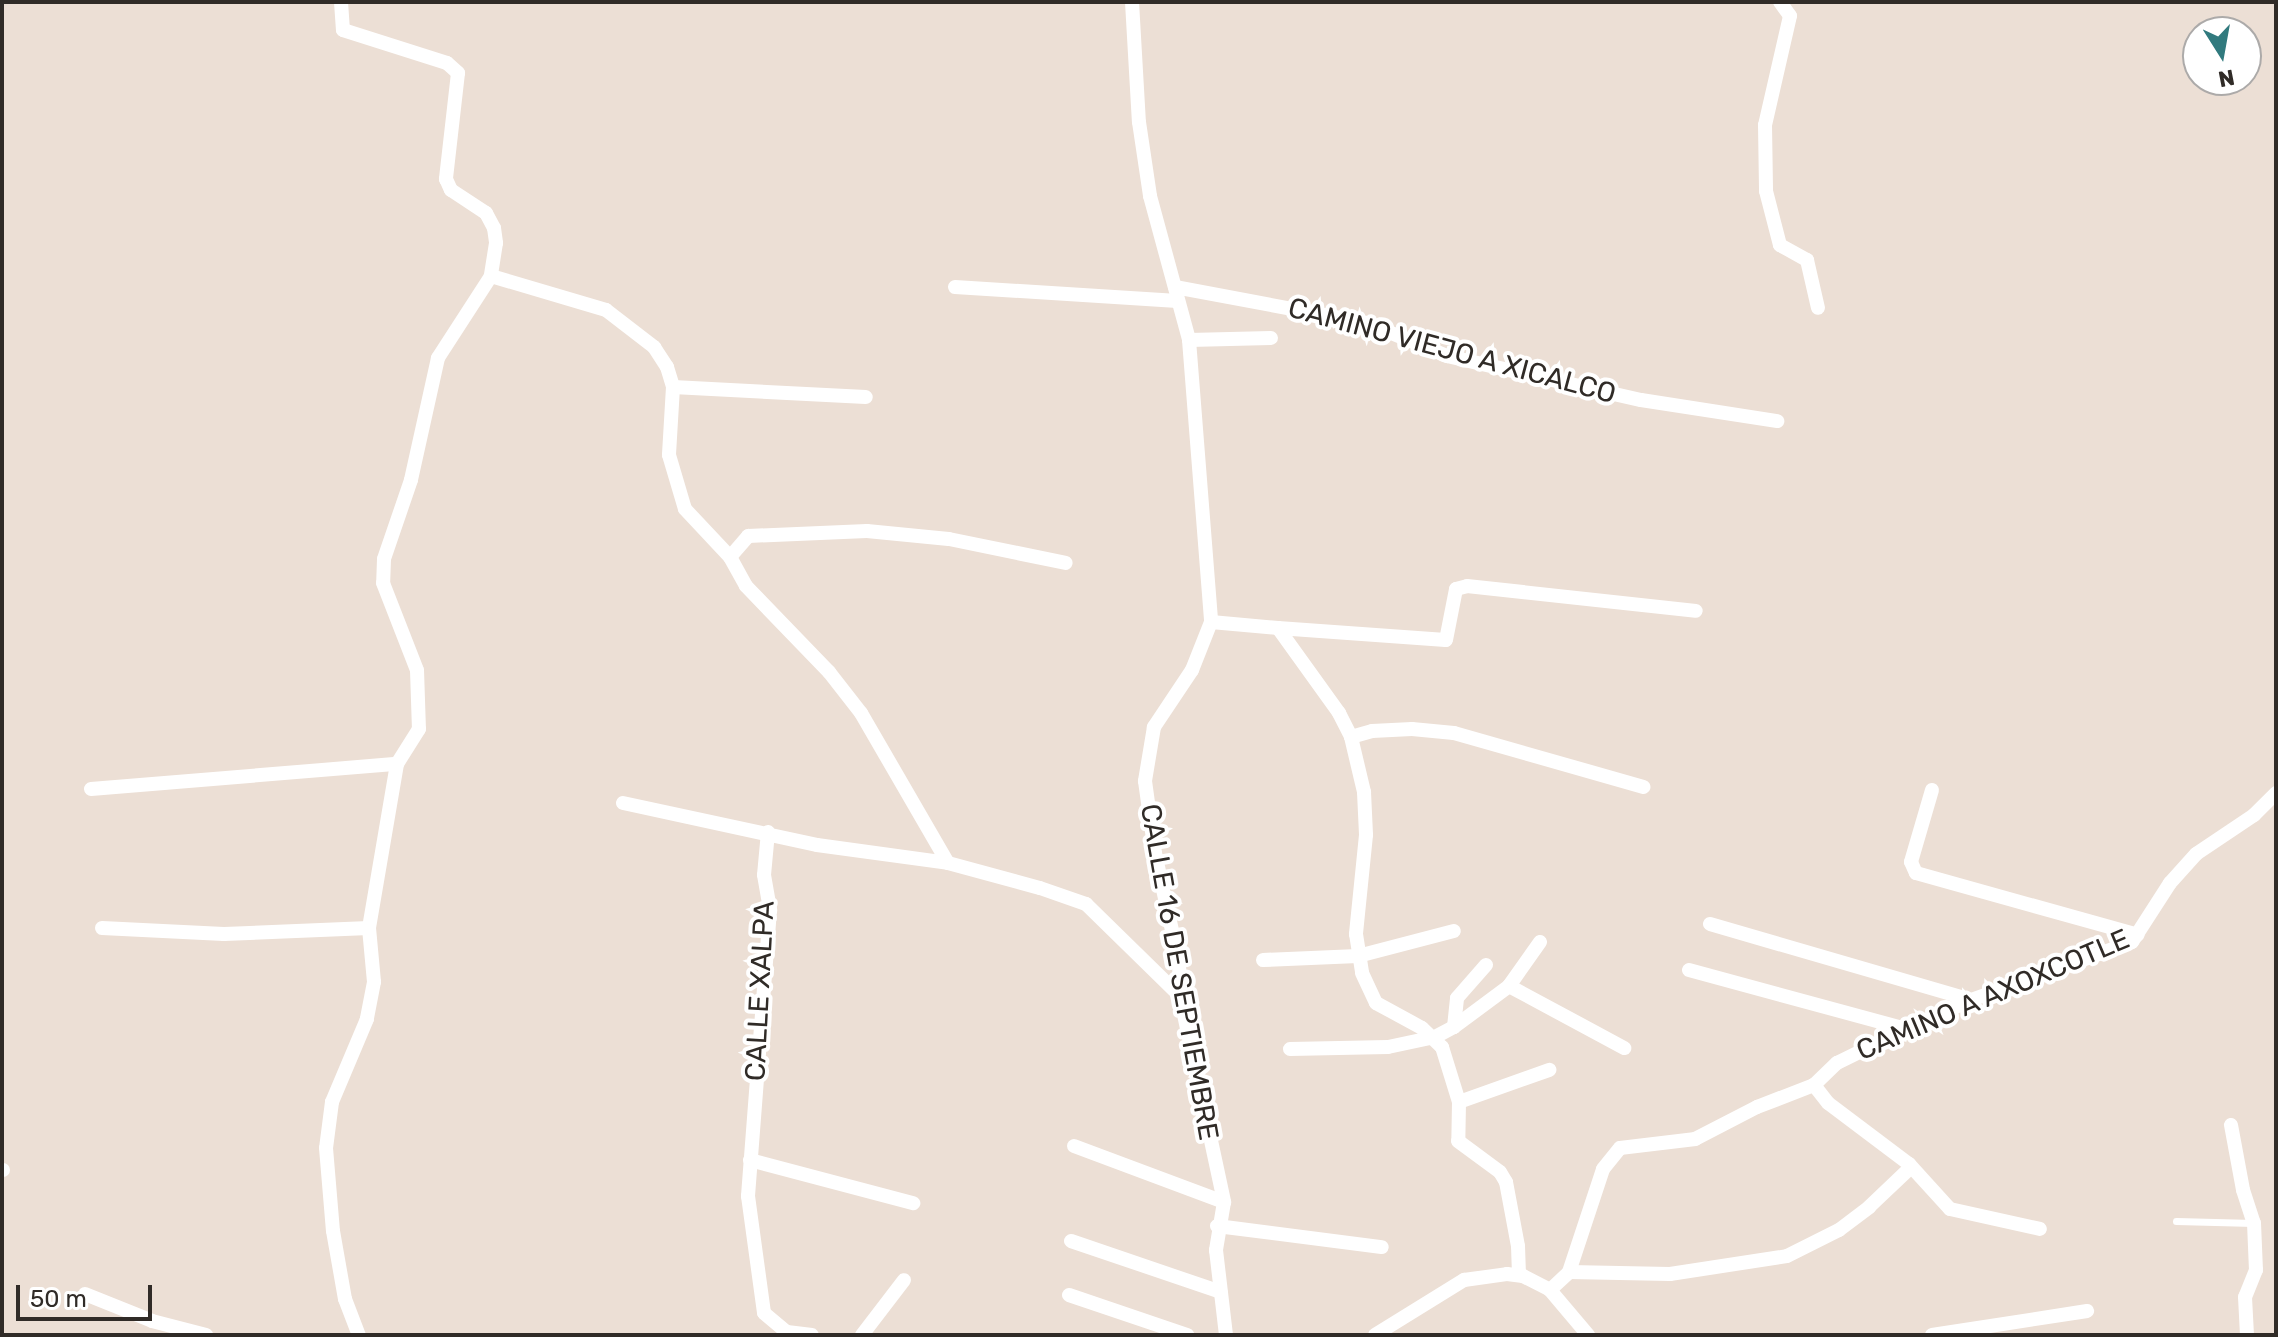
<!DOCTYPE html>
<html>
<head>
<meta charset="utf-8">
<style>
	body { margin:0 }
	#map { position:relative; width:2278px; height:1337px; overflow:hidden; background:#ecdfd5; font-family:Rubik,sans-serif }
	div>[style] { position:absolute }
	.service>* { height:7px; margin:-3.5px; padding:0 3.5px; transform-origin:3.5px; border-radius:3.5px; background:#fff }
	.minor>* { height:14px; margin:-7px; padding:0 7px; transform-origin:7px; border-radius:7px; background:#fff }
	span { translate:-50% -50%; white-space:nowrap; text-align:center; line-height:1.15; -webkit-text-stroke:8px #fff; paint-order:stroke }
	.street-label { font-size:28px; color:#302b27 }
	.frame { position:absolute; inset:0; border:4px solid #302b27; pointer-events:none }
	.north { position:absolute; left:2182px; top:16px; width:80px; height:80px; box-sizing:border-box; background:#fff; border:2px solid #acaaa9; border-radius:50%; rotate:169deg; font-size:22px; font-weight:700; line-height:32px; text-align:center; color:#302b27 }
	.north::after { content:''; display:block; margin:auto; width:28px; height:36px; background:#317a7e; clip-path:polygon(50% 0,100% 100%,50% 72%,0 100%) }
	.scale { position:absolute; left:16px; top:1285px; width:136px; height:36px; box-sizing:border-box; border:4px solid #302b27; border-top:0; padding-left:10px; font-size:24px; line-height:28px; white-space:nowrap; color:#302b27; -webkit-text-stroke:6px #fff; paint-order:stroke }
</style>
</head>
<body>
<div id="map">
	<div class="service">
		<div style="left:2176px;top:1221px;width:78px;rotate:1.5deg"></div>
	</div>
	<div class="minor">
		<div style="left:341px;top:2px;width:28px;rotate:86deg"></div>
		<div style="left:343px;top:30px;width:109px;rotate:17.6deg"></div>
		<div style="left:447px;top:63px;width:15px;rotate:42deg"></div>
		<div style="left:458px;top:73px;width:107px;rotate:96.5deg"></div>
		<div style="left:446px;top:179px;width:12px;rotate:66deg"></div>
		<div style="left:451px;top:190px;width:42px;rotate:33.3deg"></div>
		<div style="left:486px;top:213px;width:17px;rotate:62deg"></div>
		<div style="left:494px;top:228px;width:15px;rotate:82deg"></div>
		<div style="left:496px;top:243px;width:33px;rotate:99deg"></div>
		<div style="left:491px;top:276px;width:98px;rotate:122.9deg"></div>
		<div style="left:438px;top:358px;width:125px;rotate:102.5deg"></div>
		<div style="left:411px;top:480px;width:83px;rotate:108.9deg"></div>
		<div style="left:384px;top:559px;width:24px;rotate:92deg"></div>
		<div style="left:383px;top:583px;width:93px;rotate:68.7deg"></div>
		<div style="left:417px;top:670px;width:59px;rotate:88.1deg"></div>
		<div style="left:419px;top:729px;width:41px;rotate:122.2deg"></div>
		<div style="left:397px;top:764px;width:166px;rotate:99.7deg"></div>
		<div style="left:369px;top:928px;width:54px;rotate:84.7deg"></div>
		<div style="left:374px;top:982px;width:38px;rotate:101deg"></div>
		<div style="left:367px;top:1019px;width:90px;rotate:112.9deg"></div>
		<div style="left:332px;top:1102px;width:46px;rotate:97.4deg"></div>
		<div style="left:326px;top:1148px;width:83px;rotate:85.2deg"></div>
		<div style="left:333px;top:1231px;width:69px;rotate:80deg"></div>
		<div style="left:345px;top:1299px;width:39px;rotate:69deg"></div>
		<div style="left:1132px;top:2px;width:120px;rotate:86.7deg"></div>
		<div style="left:1139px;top:122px;width:75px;rotate:81.5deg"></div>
		<div style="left:1150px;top:196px;width:149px;rotate:74.8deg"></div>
		<div style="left:1189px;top:340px;width:283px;rotate:85.5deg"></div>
		<div style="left:1211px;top:622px;width:52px;rotate:111.6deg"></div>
		<div style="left:1192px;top:670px;width:69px;rotate:123.7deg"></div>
		<div style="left:1154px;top:727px;width:55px;rotate:99.5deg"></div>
		<div style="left:1145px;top:781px;width:73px;rotate:82.1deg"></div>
		<div style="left:1155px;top:853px;width:112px;rotate:77.6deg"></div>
		<div style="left:1179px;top:962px;width:34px;rotate:88deg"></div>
		<div style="left:1180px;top:996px;width:211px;rotate:77.9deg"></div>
		<div style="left:1224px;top:1202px;width:49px;rotate:99.5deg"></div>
		<div style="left:1216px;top:1250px;width:86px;rotate:83.3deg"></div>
		<div style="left:1780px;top:2px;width:17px;rotate:54deg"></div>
		<div style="left:1790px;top:16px;width:112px;rotate:102.9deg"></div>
		<div style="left:1765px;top:125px;width:66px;rotate:89.1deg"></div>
		<div style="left:1766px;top:191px;width:56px;rotate:75.5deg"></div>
		<div style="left:1780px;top:245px;width:31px;rotate:29deg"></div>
		<div style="left:1807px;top:260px;width:49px;rotate:77.1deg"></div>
		<div style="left:491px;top:276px;width:120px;rotate:16.5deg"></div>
		<div style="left:606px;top:310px;width:61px;rotate:37.6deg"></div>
		<div style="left:654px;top:347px;width:24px;rotate:57deg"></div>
		<div style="left:667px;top:367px;width:21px;rotate:73deg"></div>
		<div style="left:673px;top:387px;width:68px;rotate:93.4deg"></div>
		<div style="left:669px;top:455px;width:56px;rotate:73.5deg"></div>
		<div style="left:685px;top:509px;width:66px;rotate:46.8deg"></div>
		<div style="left:730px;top:557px;width:33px;rotate:61deg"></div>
		<div style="left:746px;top:586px;width:120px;rotate:46deg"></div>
		<div style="left:829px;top:672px;width:52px;rotate:52deg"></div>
		<div style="left:861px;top:713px;width:173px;rotate:59.9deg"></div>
		<div style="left:955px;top:287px;width:223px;rotate:3.6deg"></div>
		<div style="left:1175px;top:287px;width:195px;rotate:10.6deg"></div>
		<div style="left:1367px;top:323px;width:87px;rotate:22.4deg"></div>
		<div style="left:1447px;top:356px;width:199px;rotate:12.8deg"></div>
		<div style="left:1641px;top:400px;width:138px;rotate:8.8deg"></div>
		<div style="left:1189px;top:340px;width:82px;rotate:-1.4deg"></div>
		<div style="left:673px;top:387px;width:193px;rotate:3deg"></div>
		<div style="left:730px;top:557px;width:28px;rotate:-49deg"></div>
		<div style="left:748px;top:536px;width:119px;rotate:-2.4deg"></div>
		<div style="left:867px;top:531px;width:82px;rotate:5.6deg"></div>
		<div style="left:949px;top:539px;width:119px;rotate:11.6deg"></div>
		<div style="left:1211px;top:622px;width:67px;rotate:5.1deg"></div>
		<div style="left:1278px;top:628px;width:105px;rotate:54.3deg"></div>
		<div style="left:1339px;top:713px;width:27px;rotate:63deg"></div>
		<div style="left:1351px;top:737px;width:57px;rotate:76.7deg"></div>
		<div style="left:1364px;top:792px;width:43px;rotate:87.3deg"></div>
		<div style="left:1366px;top:835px;width:100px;rotate:95.8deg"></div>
		<div style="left:1356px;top:934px;width:39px;rotate:81deg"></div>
		<div style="left:1362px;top:973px;width:33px;rotate:65deg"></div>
		<div style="left:1376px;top:1003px;width:52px;rotate:28.5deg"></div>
		<div style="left:1422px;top:1028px;width:28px;rotate:44deg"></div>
		<div style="left:1442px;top:1047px;width:58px;rotate:72.8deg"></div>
		<div style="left:1459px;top:1102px;width:39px;rotate:91deg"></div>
		<div style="left:1458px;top:1141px;width:52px;rotate:36.4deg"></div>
		<div style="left:1500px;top:1172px;width:12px;rotate:59deg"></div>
		<div style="left:1506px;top:1182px;width:65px;rotate:79.4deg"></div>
		<div style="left:1518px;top:1246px;width:28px;rotate:88deg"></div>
		<div style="left:1278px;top:628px;width:168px;rotate:4.1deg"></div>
		<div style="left:1446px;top:640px;width:52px;rotate:-78.9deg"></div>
		<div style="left:1456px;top:589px;width:11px;rotate:-15deg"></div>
		<div style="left:1467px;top:586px;width:230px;rotate:6.2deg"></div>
		<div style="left:1351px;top:737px;width:22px;rotate:-16deg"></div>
		<div style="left:1372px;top:731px;width:40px;rotate:-2.9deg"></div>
		<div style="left:1412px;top:729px;width:42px;rotate:5.4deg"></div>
		<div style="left:1454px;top:733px;width:197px;rotate:15.9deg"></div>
		<div style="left:91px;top:789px;width:307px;rotate:-4.7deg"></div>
		<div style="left:1932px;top:790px;width:75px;rotate:106.3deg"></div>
		<div style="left:1911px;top:862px;width:12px;rotate:66deg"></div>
		<div style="left:1916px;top:873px;width:230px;rotate:15.6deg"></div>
		<div style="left:623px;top:803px;width:198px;rotate:12.2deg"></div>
		<div style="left:817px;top:845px;width:132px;rotate:7.8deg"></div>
		<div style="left:948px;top:863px;width:95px;rotate:15.2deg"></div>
		<div style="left:1040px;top:888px;width:49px;rotate:19.2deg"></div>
		<div style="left:1086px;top:904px;width:132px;rotate:44.4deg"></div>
		<div style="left:768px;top:832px;width:43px;rotate:95.3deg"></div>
		<div style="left:764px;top:875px;width:36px;rotate:80deg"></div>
		<div style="left:770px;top:910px;width:287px;rotate:94.4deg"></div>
		<div style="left:748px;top:1196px;width:118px;rotate:82.2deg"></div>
		<div style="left:764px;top:1313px;width:30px;rotate:40deg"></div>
		<div style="left:787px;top:1332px;width:25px;rotate:7deg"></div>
		<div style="left:1710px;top:924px;width:272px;rotate:16.2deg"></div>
		<div style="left:102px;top:928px;width:122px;rotate:2.8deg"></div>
		<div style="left:224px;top:934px;width:145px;rotate:-2.4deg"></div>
		<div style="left:1540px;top:942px;width:54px;rotate:125.2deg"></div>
		<div style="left:1509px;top:986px;width:131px;rotate:28.3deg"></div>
		<div style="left:1263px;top:960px;width:95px;rotate:-2.4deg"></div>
		<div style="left:1358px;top:956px;width:99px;rotate:-14.6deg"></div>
		<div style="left:1689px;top:970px;width:225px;rotate:15.2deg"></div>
		<div style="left:1454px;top:1027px;width:69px;rotate:-36.7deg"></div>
		<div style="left:1290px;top:1049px;width:98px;rotate:-1.2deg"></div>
		<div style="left:1388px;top:1047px;width:48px;rotate:-12deg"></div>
		<div style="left:1435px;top:1037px;width:21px;rotate:-28deg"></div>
		<div style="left:1454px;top:1027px;width:29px;rotate:-84deg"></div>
		<div style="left:1457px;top:998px;width:44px;rotate:-48.7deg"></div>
		<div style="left:1459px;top:1102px;width:96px;rotate:-19.6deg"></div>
		<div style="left:2231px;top:1125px;width:66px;rotate:79.5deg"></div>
		<div style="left:2243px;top:1190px;width:35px;rotate:72deg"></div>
		<div style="left:2254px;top:1223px;width:47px;rotate:87.6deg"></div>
		<div style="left:2256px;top:1270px;width:29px;rotate:112deg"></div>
		<div style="left:2245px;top:1297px;width:38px;rotate:87deg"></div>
		<div style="left:1074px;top:1146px;width:160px;rotate:20.5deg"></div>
		<div style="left:750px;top:1160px;width:169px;rotate:14.8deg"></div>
		<div style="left:1909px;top:1164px;width:61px;rotate:47.7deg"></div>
		<div style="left:1950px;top:1209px;width:92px;rotate:12.5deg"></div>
		<div style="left:2px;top:1170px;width:1px"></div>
		<div style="left:1217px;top:1226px;width:166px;rotate:7.3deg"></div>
		<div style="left:1071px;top:1241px;width:158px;rotate:18.8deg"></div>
		<div style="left:1569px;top:1272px;width:101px;rotate:1.1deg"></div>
		<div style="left:1670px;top:1274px;width:118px;rotate:-8.7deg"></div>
		<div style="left:1787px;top:1256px;width:58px;rotate:-26.6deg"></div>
		<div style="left:1839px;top:1230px;width:38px;rotate:-37deg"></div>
		<div style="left:1869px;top:1207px;width:55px;rotate:-43.5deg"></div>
		<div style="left:1909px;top:1169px;width:5px;rotate:-90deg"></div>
		<div style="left:1909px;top:1164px;width:101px;rotate:-143deg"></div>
		<div style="left:1828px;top:1103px;width:23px;rotate:-128deg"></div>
		<div style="left:1550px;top:1290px;width:26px;rotate:-43deg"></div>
		<div style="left:1569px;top:1272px;width:108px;rotate:-71.7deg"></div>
		<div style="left:1603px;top:1169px;width:27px;rotate:-51deg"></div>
		<div style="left:1620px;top:1148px;width:76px;rotate:-6.8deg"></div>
		<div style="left:1695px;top:1139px;width:70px;rotate:-27.3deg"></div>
		<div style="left:1757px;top:1107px;width:61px;rotate:-21.1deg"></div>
		<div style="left:1814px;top:1085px;width:32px;rotate:-44deg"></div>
		<div style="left:1837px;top:1063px;width:77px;rotate:-26.2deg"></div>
		<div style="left:1906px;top:1029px;width:71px;rotate:-24deg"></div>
		<div style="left:1971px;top:1000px;width:171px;rotate:-19.8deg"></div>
		<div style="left:2132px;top:942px;width:70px;rotate:-57.2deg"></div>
		<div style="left:2170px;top:883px;width:39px;rotate:-48deg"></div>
		<div style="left:2196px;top:854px;width:70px;rotate:-33.9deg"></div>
		<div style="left:2254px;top:815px;width:31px;rotate:-45deg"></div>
		<div style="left:85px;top:1294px;width:72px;rotate:21.9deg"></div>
		<div style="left:152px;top:1321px;width:56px;rotate:14.5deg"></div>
		<div style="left:1069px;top:1295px;width:125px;rotate:18.7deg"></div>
		<div style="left:862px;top:1335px;width:69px;rotate:-52.6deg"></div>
		<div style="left:1375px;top:1335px;width:105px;rotate:-31.7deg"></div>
		<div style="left:1464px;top:1280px;width:43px;rotate:-7.9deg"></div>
		<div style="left:1507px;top:1274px;width:16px;rotate:7deg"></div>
		<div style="left:1523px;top:1276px;width:30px;rotate:27deg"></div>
		<div style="left:1550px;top:1290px;width:59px;rotate:49.8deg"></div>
		<div style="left:1932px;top:1335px;width:157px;rotate:-8.8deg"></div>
	</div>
	<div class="street-label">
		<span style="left:1452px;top:351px;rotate:15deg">CAMINO VIEJO A XICALCO</span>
		<span style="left:1179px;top:972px;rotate:80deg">CALLE 16 DE SEPTIEMBRE</span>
		<span style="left:760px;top:991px;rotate:-87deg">CALLE XALPA</span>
		<span style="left:1993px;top:995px;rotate:-23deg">CAMINO A AXOXCOTLE</span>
	</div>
	<div class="frame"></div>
	<div class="north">N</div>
	<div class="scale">50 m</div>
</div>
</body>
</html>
